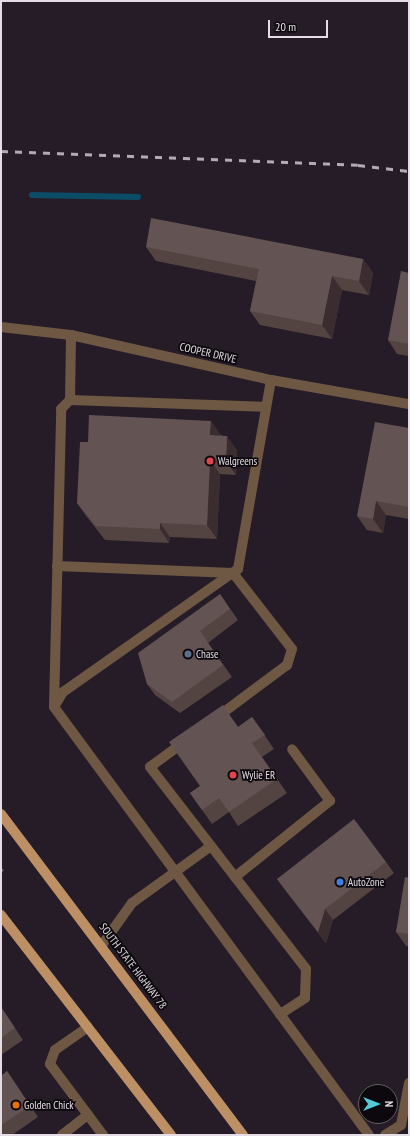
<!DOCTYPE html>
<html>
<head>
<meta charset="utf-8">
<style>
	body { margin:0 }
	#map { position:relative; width:410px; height:1136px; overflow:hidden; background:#261c27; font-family:"PT Sans Narrow",sans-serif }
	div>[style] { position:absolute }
	.stream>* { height:6px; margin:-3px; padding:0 3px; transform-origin:3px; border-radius:3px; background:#0b4c67 }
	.path>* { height:2.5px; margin-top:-1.25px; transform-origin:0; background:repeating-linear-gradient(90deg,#766e77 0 4px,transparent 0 6px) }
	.service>* { height:10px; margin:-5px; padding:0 5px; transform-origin:5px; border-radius:5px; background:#6e5844 }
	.minor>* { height:10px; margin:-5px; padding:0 5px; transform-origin:5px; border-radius:5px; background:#6e5844 }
	.primary>* { height:10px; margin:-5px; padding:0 5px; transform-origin:5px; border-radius:5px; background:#bc9064 }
	.rail>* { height:3px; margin-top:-1.5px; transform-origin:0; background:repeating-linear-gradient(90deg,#b3abb4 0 7px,transparent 0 14px) }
	.wall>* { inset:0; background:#534341 }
	.shaded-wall>* { inset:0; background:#3a2c2f }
	.building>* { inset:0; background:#635353 }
	.dots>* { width:11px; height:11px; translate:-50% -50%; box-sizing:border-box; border:2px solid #0c080d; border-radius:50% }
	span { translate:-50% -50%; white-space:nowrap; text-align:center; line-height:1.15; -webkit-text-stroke:3.5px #0c080d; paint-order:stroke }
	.street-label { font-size:11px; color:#e4dde5 }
	.poi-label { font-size:11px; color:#e4dde5 }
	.left { translate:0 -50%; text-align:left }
	.frame { position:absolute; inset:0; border:2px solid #e4dde5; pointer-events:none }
	.north { position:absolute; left:358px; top:1084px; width:40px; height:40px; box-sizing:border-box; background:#0c080d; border:1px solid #625d63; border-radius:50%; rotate:90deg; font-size:11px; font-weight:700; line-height:16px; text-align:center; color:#e4dde5 }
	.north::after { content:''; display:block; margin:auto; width:14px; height:18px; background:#52ccd6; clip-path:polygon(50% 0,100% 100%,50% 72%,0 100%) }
	.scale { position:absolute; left:268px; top:20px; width:60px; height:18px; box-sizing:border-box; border:2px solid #e4dde5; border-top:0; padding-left:5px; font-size:12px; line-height:14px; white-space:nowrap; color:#e4dde5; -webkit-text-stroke:3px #0c080d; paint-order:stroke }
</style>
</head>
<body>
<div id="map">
	<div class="stream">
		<div style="left:32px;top:195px;width:106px;rotate:1.1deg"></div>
	</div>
	<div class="path">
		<div style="left:1px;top:870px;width:2px;rotate:-27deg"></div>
	</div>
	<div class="service">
		<div style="left:271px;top:380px;width:192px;rotate:99.9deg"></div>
		<div style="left:238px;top:569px;width:214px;rotate:144.9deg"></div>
		<div style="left:63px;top:692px;width:17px;rotate:121deg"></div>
		<div style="left:54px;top:707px;width:531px;rotate:53.65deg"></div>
		<div style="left:70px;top:400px;width:65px;rotate:-89.1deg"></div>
		<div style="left:57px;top:566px;width:176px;rotate:2.3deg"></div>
		<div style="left:233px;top:573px;width:96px;rotate:52.2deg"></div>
		<div style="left:292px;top:649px;width:17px;rotate:107deg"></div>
		<div style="left:287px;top:665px;width:89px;rotate:143.3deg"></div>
		<div style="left:54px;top:706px;width:297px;rotate:-88.6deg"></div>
		<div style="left:61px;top:409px;width:13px;rotate:-45deg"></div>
		<div style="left:70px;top:400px;width:196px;rotate:2deg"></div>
		<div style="left:184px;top:742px;width:42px;rotate:143.7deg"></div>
		<div style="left:150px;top:767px;width:255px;rotate:52.3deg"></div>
		<div style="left:306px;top:969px;width:29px;rotate:92deg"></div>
		<div style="left:305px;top:998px;width:30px;rotate:147deg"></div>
		<div style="left:235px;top:877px;width:122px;rotate:-38.7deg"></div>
		<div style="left:330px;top:801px;width:64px;rotate:-126.2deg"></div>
		<div style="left:102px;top:945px;width:52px;rotate:-54.5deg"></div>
		<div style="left:132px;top:903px;width:97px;rotate:-35.8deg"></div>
		<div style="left:88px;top:1027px;width:40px;rotate:145.1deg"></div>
		<div style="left:55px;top:1050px;width:15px;rotate:110deg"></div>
		<div style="left:50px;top:1064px;width:89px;rotate:53.3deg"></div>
		<div style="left:62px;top:1135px;width:33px;rotate:-38deg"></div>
		<div style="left:385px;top:1135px;width:19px;rotate:-32deg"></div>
		<div style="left:401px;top:1125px;width:43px;rotate:-79.2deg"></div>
	</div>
	<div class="minor">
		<div style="left:1px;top:327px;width:70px;rotate:6.5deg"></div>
		<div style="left:71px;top:335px;width:205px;rotate:12.7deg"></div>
		<div style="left:271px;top:380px;width:140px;rotate:9.9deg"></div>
	</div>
	<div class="primary">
		<div style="left:1px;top:814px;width:402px;rotate:53deg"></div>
		<div style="left:1px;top:915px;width:278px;rotate:52.3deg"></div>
	</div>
	<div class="rail">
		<div style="left:1px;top:151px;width:357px;rotate:2.2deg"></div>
		<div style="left:358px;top:165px;width:51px;rotate:6.7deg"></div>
	</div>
	<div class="wall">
		<div style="clip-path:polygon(146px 247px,363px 259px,373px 273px,369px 295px,342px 290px,332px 339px,260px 325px,250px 311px,256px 281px,156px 261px)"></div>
		<div style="clip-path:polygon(409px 273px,409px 356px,397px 354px,388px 340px)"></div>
		<div style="clip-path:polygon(409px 428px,409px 519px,386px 515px,383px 533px,367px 530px,357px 516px)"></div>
		<div style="clip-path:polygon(221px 435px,237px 450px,236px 475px,220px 474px,217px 539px,170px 537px,169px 543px,105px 540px,87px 517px,77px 503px)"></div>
		<div style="clip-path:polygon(220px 594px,238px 620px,208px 643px,232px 677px,180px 713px,155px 695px,147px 684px)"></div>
		<div style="clip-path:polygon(252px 717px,274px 749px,262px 757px,287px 793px,238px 826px,229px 812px,212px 824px,190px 793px,200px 786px,238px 727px)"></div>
		<div style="clip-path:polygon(386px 862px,394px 873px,333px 920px,326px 943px,285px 890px,277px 879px)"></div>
		<div style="clip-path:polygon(409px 878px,409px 946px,406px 946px,396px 932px)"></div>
		<div style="clip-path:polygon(1px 1007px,23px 1040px,1px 1055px)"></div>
		<div style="clip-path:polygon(7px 1071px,38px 1117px,12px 1135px,1px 1135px,1px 1076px)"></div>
	</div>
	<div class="shaded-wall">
		<div style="clip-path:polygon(363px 259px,373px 273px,369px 295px,359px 281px)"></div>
		<div style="clip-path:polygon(332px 276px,342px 290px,332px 339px,322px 325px)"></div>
		<div style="clip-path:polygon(211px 421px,221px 435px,210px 435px)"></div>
		<div style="clip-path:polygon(227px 436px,237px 450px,236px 475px,226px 461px)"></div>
		<div style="clip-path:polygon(210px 460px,220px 474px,217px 539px,207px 525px)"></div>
		<div style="clip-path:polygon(376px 501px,386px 515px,383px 533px,373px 519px)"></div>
		<div style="clip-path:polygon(160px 523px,170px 537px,169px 543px,160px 529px)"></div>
		<div style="clip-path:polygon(325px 909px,333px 920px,326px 943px,318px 932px)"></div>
	</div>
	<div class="building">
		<div style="clip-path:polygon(151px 218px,363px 259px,359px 281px,332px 276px,322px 325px,250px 311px,259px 269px,146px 247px)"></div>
		<div style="clip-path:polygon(401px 271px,409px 273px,409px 344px,388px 340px)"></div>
		<div style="clip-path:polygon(89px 415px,211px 421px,210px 435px,227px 436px,226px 461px,210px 460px,207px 525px,160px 523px,160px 529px,96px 526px,77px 503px,80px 442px,88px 442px)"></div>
		<div style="clip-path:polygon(375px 422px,409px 428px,409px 507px,376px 501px,373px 519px,357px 516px)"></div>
		<div style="clip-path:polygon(220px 594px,230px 609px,200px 631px,223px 665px,172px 702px,147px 684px,138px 653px)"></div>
		<div style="clip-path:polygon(223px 705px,238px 727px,252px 717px,265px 735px,252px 743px,277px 779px,229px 812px,219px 798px,202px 810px,190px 793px,200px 786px,169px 742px)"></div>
		<div style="clip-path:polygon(354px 819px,386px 862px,325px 909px,318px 932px,277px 879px)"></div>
		<div style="clip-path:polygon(405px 877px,409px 878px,409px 934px,396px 932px)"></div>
		<div style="clip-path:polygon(1px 1007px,15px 1028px,1px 1038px)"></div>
		<div style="clip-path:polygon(7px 1071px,30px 1106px,1px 1125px,1px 1076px)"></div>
	</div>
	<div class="dots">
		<div style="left:210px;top:461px;background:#e0444e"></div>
		<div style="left:188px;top:654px;background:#5c6f8a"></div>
		<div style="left:233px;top:775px;background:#e0444e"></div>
		<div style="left:340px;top:882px;background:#3f7fe0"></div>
		<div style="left:16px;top:1105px;background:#e8710a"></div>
	</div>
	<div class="street-label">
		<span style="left:208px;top:353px;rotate:13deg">COOPER DRIVE</span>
		<span style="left:133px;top:966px;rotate:53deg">SOUTH STATE HIGHWAY 78</span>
	</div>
	<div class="poi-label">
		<span class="left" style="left:218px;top:461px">Walgreens</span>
		<span class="left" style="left:196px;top:654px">Chase</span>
		<span class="left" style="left:242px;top:775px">Wylie ER</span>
		<span class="left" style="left:348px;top:882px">AutoZone</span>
		<span class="left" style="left:24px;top:1105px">Golden Chick</span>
	</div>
	<div class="frame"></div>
	<div class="north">N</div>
	<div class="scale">20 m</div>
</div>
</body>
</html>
